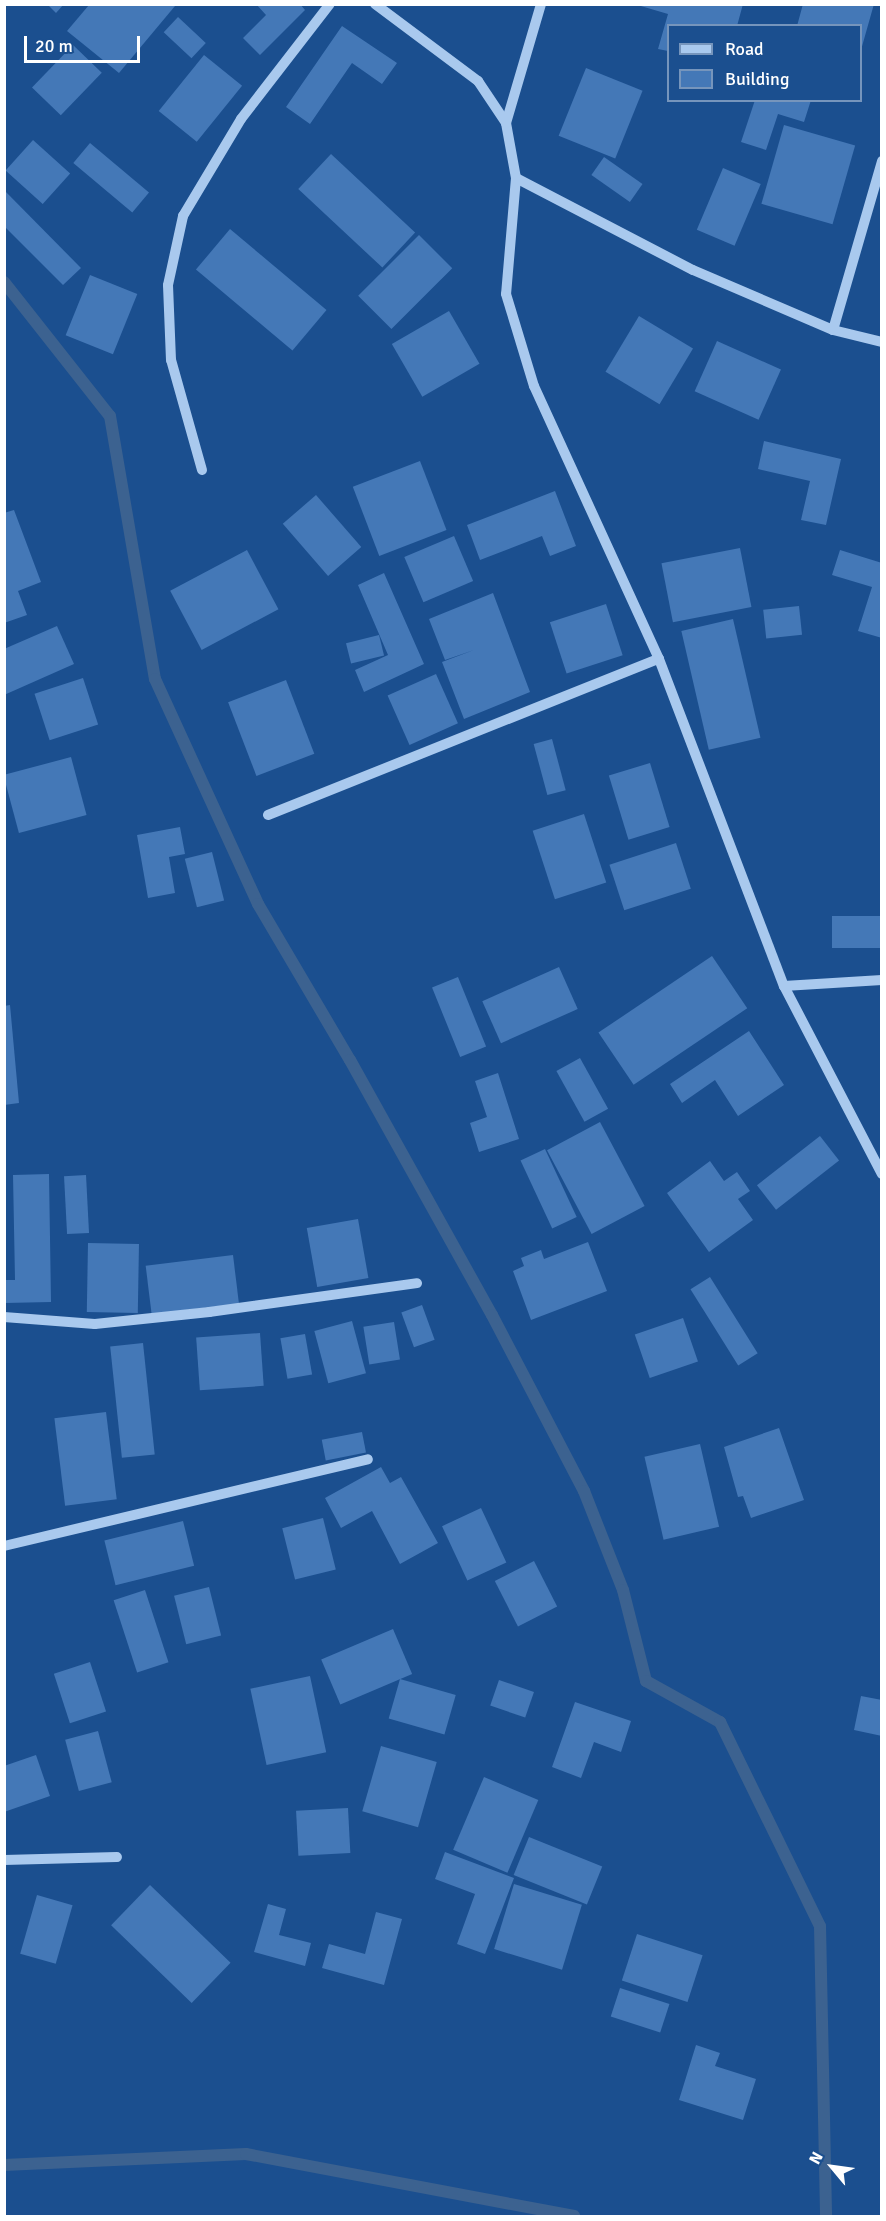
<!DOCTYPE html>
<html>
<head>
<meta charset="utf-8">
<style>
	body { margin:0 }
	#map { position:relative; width:886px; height:2221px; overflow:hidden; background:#1b4f8f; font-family:Signika,sans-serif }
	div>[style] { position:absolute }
	.stream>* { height:12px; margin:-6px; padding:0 6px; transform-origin:6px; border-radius:6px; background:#3c6290 }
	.building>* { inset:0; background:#4478b7; transform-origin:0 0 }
	.minor>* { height:10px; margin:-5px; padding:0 5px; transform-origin:5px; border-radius:5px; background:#a9c9ee }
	span { translate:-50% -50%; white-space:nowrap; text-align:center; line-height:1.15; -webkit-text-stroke:4.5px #1b4f8f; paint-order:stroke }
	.frame { position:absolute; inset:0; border:6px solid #fff; pointer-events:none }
	.legend { position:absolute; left:667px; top:24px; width:195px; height:78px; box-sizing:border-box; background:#1b4f8f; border:2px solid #7695bc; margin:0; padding:8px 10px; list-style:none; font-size:18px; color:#fff }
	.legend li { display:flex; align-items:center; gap:12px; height:30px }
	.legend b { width:30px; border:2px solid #7695bc }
	.north { position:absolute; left:802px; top:2137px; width:60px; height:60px; -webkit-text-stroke:4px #1b4f8f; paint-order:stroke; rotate:299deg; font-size:16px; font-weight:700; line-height:24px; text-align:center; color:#fff }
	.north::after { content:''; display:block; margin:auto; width:21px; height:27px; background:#fff; clip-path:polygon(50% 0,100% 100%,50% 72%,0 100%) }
	.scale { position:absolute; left:24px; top:36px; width:116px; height:27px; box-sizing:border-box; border:3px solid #fff; border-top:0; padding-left:8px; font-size:18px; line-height:21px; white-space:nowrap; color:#fff; -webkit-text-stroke:4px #1b4f8f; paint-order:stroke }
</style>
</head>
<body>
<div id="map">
	<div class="stream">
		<div style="left:4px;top:282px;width:171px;rotate:51.7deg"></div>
		<div style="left:110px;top:416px;width:267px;rotate:80.3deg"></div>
		<div style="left:155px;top:679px;width:247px;rotate:65.4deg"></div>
		<div style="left:258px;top:904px;width:181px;rotate:59.5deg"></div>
		<div style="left:350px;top:1060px;width:292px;rotate:60.9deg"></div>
		<div style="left:492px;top:1315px;width:199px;rotate:62.4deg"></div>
		<div style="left:584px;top:1491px;width:106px;rotate:68.5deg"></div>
		<div style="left:623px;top:1590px;width:94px;rotate:75.8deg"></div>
		<div style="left:646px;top:1681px;width:85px;rotate:29deg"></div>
		<div style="left:720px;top:1722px;width:227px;rotate:63.9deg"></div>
		<div style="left:820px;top:1926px;width:290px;rotate:88.8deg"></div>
		<div style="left:4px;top:2165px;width:242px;rotate:-2.6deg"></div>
		<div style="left:246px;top:2154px;width:334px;rotate:10.7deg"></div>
	</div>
	<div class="building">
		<div style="clip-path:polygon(47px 4px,64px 4px,56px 13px)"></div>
		<div style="clip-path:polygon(256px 4px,300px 4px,305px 10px,260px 55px,243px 38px,266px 15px)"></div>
		<div style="clip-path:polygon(634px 4px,743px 4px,737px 26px,668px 26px,668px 51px,658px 49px,668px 14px)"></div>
		<div style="clip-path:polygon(803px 4px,874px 4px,861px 50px,860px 26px,797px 26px)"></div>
		<div style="clip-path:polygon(89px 5px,173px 5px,175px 6px,119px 73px,67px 31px)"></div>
		<div style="left:178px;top:17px;width:38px;height:21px;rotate:43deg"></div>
		<div style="clip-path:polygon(342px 26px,397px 63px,382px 84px,352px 63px,310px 124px,286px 107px)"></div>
		<div style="left:73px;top:45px;width:40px;height:59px;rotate:44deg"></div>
		<div style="left:204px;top:55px;width:49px;height:72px;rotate:39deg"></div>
		<div style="left:586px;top:68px;width:61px;height:73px;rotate:22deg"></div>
		<div style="clip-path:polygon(755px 100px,811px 100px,804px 122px,778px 114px,766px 150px,741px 142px)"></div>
		<div style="left:784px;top:125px;width:74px;height:82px;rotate:16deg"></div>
		<div style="left:33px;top:140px;width:50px;height:41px;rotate:42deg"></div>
		<div style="left:90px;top:143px;width:77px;height:26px;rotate:40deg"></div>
		<div style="left:331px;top:154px;width:115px;height:48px;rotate:43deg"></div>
		<div style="left:604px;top:157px;width:47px;height:22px;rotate:35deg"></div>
		<div style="left:723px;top:168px;width:41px;height:67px;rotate:23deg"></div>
		<div style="clip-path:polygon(4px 190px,81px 268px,63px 285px,4px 226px)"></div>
		<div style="left:230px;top:229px;width:126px;height:53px;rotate:40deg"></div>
		<div style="left:419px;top:235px;width:47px;height:86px;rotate:45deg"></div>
		<div style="left:90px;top:275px;width:51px;height:65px;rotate:22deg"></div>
		<div style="left:449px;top:311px;width:61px;height:66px;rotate:60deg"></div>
		<div style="left:639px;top:316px;width:63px;height:65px;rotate:31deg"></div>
		<div style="left:717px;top:341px;width:70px;height:55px;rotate:24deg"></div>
		<div style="clip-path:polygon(764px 441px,841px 459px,826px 525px,801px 520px,810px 481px,758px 469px)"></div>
		<div style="left:420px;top:461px;width:74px;height:72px;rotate:69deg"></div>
		<div style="clip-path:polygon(555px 491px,576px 546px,550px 556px,542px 536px,480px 560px,467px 525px)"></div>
		<div style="left:316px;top:495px;width:69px;height:44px;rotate:49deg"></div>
		<div style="clip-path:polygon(14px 510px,41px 582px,18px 591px,27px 615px,4px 623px,4px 513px)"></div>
		<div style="left:454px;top:536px;width:49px;height:54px;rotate:67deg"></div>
		<div style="left:740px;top:548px;width:60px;height:80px;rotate:79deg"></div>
		<div style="left:247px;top:550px;width:67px;height:87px;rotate:62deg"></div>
		<div style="clip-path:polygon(840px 550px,882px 563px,882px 638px,858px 631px,872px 587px,832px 575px)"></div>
		<div style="clip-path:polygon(384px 573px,424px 664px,364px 692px,355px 670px,388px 655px,358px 585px)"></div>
		<div style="clip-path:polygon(493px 593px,530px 692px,464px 719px,442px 662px,474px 650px,445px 660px,429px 619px)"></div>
		<div style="left:606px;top:604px;width:54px;height:59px;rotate:72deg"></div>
		<div style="left:799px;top:606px;width:29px;height:36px;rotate:84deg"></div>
		<div style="left:733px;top:619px;width:122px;height:53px;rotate:77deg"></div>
		<div style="clip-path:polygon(57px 626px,74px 664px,4px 695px,4px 649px)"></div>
		<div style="left:379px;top:635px;width:21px;height:34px;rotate:76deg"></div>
		<div style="left:436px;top:674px;width:54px;height:53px;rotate:66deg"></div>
		<div style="left:83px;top:678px;width:49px;height:51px;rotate:72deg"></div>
		<div style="left:286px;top:680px;width:79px;height:62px;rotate:69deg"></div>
		<div style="left:552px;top:739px;width:53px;height:19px;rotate:75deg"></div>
		<div style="left:71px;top:757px;width:60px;height:70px;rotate:75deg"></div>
		<div style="left:650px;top:763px;width:67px;height:43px;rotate:73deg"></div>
		<div style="left:584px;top:814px;width:72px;height:54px;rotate:72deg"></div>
		<div style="clip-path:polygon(180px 827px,185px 854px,169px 857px,175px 893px,148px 898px,137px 835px)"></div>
		<div style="left:676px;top:843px;width:48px;height:70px;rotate:72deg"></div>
		<div style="left:212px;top:852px;width:50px;height:28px;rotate:76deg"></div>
		<div style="left:832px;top:916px;width:50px;height:32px"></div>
		<div style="left:712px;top:956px;width:63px;height:137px;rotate:56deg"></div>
		<div style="left:559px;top:967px;width:46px;height:84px;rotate:66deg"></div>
		<div style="left:458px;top:977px;width:75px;height:28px;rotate:68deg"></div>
		<div style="clip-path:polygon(10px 1005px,19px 1103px,4px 1105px,4px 1006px)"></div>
		<div style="clip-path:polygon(749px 1031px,784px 1085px,738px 1116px,715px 1080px,682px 1103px,670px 1084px)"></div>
		<div style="left:580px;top:1058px;width:58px;height:27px;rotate:61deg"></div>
		<div style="clip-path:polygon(498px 1073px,519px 1139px,479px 1152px,470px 1123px,487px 1117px,475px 1081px)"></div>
		<div style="left:600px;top:1122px;width:95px;height:60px;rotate:62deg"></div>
		<div style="left:820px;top:1136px;width:31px;height:80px;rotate:52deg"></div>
		<div style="left:545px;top:1149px;width:75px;height:27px;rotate:65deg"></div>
		<div style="clip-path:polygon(710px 1161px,724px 1181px,737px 1172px,750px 1191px,738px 1199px,753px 1220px,709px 1252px,667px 1193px)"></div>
		<div style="clip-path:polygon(49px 1174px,51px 1302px,5px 1303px,5px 1280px,15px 1280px,13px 1175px)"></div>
		<div style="left:86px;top:1175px;width:58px;height:22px;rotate:87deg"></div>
		<div style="left:358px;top:1219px;width:60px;height:52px;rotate:80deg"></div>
		<div style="clip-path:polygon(588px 1242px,607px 1291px,531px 1320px,513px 1271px,524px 1266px,521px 1258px,541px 1250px,544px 1259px)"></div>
		<div style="left:88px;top:1243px;width:51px;height:69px;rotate:1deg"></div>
		<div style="left:233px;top:1255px;width:49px;height:88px;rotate:83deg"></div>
		<div style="left:710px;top:1277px;width:90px;height:23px;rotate:58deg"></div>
		<div style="left:422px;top:1305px;width:37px;height:22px;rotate:70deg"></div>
		<div style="left:683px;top:1318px;width:46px;height:51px;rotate:71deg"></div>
		<div style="left:352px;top:1321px;width:54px;height:39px;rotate:75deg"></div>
		<div style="left:394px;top:1322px;width:38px;height:31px;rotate:81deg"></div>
		<div style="left:260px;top:1333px;width:53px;height:64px;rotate:86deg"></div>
		<div style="left:305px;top:1334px;width:41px;height:25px;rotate:80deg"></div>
		<div style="left:143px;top:1343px;width:112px;height:33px;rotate:84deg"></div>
		<div style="left:106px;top:1412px;width:88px;height:52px;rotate:83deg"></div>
		<div style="clip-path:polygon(779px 1428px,804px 1500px,751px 1518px,743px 1496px,738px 1497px,724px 1447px)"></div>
		<div style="left:362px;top:1432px;width:21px;height:41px;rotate:79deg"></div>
		<div style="left:700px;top:1444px;width:85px;height:57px;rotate:77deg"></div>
		<div style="clip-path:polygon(381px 1467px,390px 1483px,401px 1477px,438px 1543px,400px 1564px,372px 1511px,341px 1528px,325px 1498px)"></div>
		<div style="left:481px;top:1508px;width:60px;height:43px;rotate:65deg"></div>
		<div style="left:323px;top:1518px;width:53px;height:42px;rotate:76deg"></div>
		<div style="left:183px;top:1521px;width:46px;height:81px;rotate:76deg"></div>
		<div style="left:534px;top:1561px;width:51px;height:44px;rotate:63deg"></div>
		<div style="left:209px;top:1587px;width:50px;height:36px;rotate:76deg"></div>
		<div style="left:145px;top:1590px;width:76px;height:33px;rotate:72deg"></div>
		<div style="left:393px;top:1629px;width:49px;height:78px;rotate:67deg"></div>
		<div style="left:90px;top:1662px;width:52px;height:38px;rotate:72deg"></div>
		<div style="left:310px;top:1676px;width:78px;height:61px;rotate:78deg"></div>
		<div style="left:400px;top:1679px;width:58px;height:41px;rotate:16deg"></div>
		<div style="left:499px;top:1680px;width:37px;height:27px;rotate:19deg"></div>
		<div style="clip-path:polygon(861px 1696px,882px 1700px,882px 1736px,854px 1730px)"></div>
		<div style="clip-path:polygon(575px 1702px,631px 1721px,621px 1752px,594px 1742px,581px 1778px,552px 1767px)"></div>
		<div style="left:98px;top:1731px;width:53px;height:34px;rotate:75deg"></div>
		<div style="left:381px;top:1746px;width:58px;height:68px;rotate:16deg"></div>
		<div style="clip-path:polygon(36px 1755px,50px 1796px,4px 1812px,4px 1766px)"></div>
		<div style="left:484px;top:1777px;width:59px;height:79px;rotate:23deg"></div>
		<div style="left:348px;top:1808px;width:45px;height:52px;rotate:87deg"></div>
		<div style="left:529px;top:1837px;width:79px;height:41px;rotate:22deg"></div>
		<div style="clip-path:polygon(445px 1852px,514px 1878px,485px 1954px,457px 1944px,475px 1894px,435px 1879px)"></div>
		<div style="left:514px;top:1884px;width:71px;height:68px;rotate:17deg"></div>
		<div style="left:150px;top:1885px;width:112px;height:56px;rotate:44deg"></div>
		<div style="left:37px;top:1895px;width:37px;height:61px;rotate:16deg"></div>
		<div style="clip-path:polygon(268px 1904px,286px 1909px,279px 1935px,311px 1943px,305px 1966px,254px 1952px)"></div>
		<div style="clip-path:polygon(376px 1912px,402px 1919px,384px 1985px,322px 1968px,329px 1944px,365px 1954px)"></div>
		<div style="left:637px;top:1934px;width:69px;height:49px;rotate:18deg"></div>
		<div style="left:620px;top:1988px;width:52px;height:30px;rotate:18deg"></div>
		<div style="clip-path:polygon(696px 2045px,720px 2053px,715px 2066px,756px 2079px,743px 2120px,679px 2100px)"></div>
	</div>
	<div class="minor">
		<div style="left:375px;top:4px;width:129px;rotate:36.8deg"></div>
		<div style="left:478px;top:81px;width:50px;rotate:56.3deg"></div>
		<div style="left:506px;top:123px;width:56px;rotate:79.7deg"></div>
		<div style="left:516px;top:178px;width:116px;rotate:94.9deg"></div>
		<div style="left:506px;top:294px;width:96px;rotate:73.1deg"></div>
		<div style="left:534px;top:386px;width:300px;rotate:65.4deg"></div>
		<div style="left:659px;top:659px;width:350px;rotate:69.1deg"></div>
		<div style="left:784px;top:986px;width:212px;rotate:62.5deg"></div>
		<div style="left:506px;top:123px;width:124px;rotate:-73.6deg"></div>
		<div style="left:516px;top:178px;width:199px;rotate:27.5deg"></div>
		<div style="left:693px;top:270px;width:152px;rotate:23.2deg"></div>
		<div style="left:833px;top:330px;width:50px;rotate:13.8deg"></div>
		<div style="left:833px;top:330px;width:176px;rotate:-73.8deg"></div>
		<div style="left:202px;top:470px;width:114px;rotate:-105.7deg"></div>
		<div style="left:171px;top:360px;width:75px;rotate:-92.3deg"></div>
		<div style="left:168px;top:285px;width:71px;rotate:-77.7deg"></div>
		<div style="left:183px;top:216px;width:113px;rotate:-59.1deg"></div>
		<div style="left:241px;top:119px;width:145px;rotate:-52.3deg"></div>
		<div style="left:268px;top:815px;width:421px;rotate:-21.8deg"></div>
		<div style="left:784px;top:986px;width:98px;rotate:-3.5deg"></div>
		<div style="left:4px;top:1317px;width:91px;rotate:4.4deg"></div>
		<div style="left:95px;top:1324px;width:115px;rotate:-6deg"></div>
		<div style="left:209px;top:1312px;width:210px;rotate:-7.9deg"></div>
		<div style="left:4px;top:1546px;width:374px;rotate:-13.4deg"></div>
		<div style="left:4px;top:1860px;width:113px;rotate:-1.5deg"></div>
	</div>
	<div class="frame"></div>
	<ul class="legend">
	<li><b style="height:8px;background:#a9c9ee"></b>Road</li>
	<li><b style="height:16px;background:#4478b7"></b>Building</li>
	</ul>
	<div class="north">N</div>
	<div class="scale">20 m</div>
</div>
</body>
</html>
